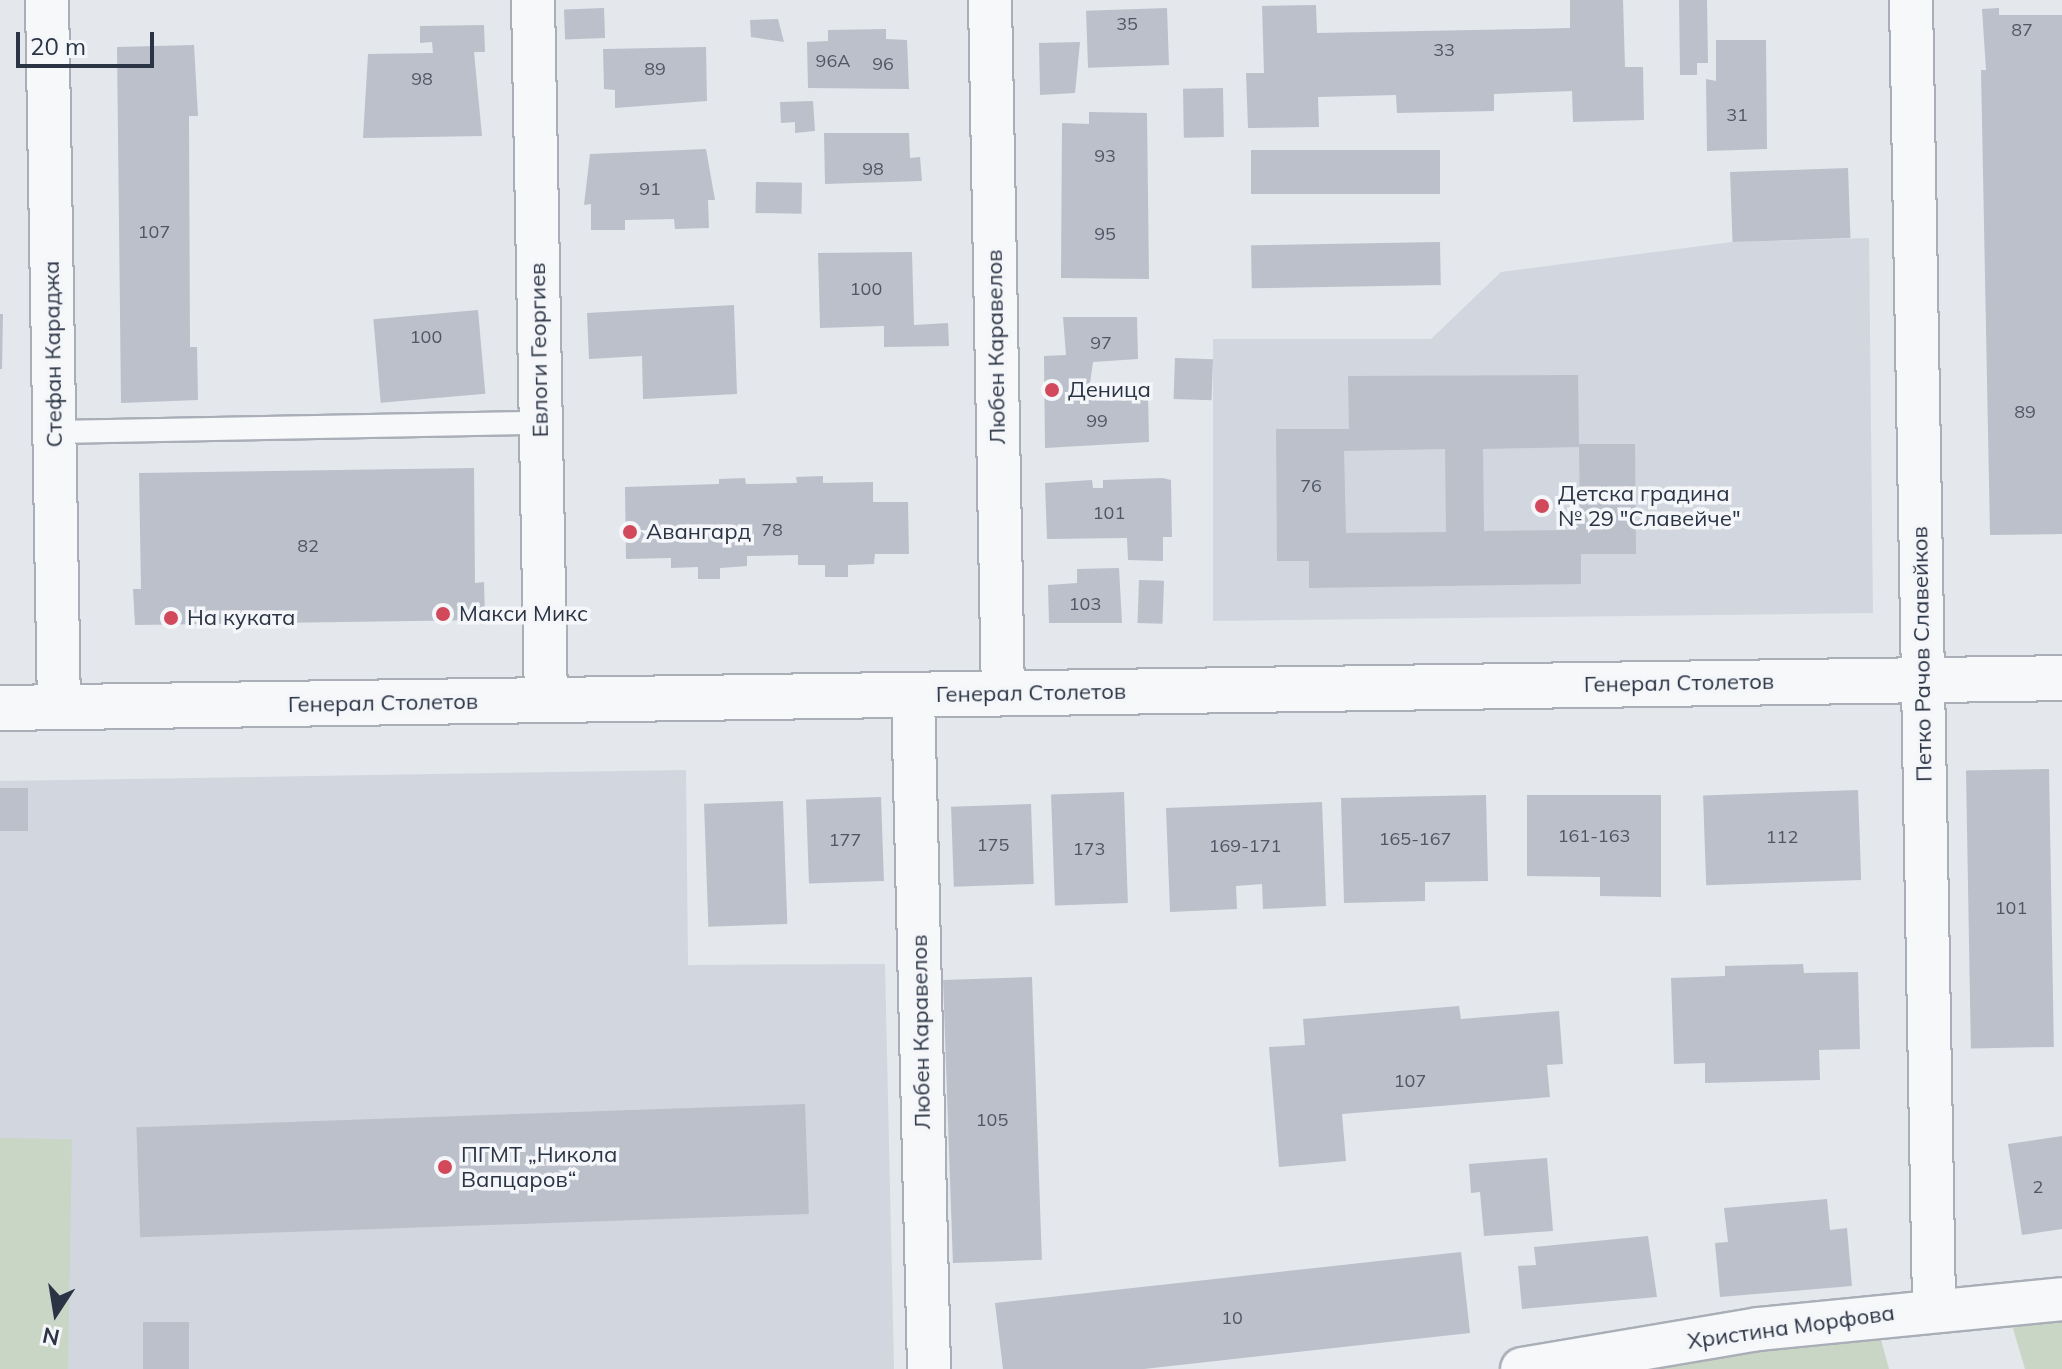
<!DOCTYPE html>
<html>
<head>
<meta charset="utf-8">
<style>
	body { margin:0 }
	#map { position:relative; width:2062px; height:1369px; overflow:hidden; background:#e4e7ec; font-family:Mulish,sans-serif }
	div>[style] { position:absolute }
	.built>* { inset:0; background:#d2d6de }
	.green>* { inset:0; background:#c9d6c5; transform-origin:0 0 }
	.building>* { inset:0; background:#bbc0ca; transform-origin:0 0 }
	.roads { filter:drop-shadow(2px 0 #a9aeb7) drop-shadow(-2px 0 #a9aeb7) drop-shadow(0 2px #a9aeb7) drop-shadow(0 -2px #a9aeb7) }
	.service>* { height:22px; margin:-11px; padding:0 11px; transform-origin:11px; border-radius:11px; background:#f7f8fa }
	.minor>* { height:42px; margin:-21px; padding:0 21px; transform-origin:21px; border-radius:21px; background:#f7f8fa }
	.tertiary>* { height:44px; margin:-22px; padding:0 22px; transform-origin:22px; border-radius:22px; background:#f7f8fa }
	.dots>* { width:22px; height:22px; translate:-50% -50%; box-sizing:border-box; border:4px solid #f4f6f9; border-radius:50% }
	span { translate:-50% -50%; white-space:nowrap; text-align:center; line-height:1.15; -webkit-text-stroke:7px #f4f6f9; paint-order:stroke }
	.number-label { font-size:18px; color:#4f5766 }
	.number-label span { -webkit-text-stroke-width:0 }
	.street-label { font-size:22px; color:#2b3445 }
	.poi-label { font-size:22px; color:#2b3445 }
	.left { translate:0 -50%; text-align:left }
	.north { position:absolute; left:16px; top:1273px; width:80px; height:80px; -webkit-text-stroke:6px #f4f6f9; paint-order:stroke; rotate:192deg; font-size:22px; font-weight:700; line-height:32px; text-align:center; color:#2b3445 }
	.north::after { content:''; display:block; margin:auto; width:28px; height:36px; background:#2b3445; clip-path:polygon(50% 0,100% 100%,50% 72%,0 100%) }
	.scale { position:absolute; left:16px; top:32px; width:138px; height:36px; box-sizing:border-box; border:4px solid #2b3445; border-top:0; padding-left:10px; font-size:24px; line-height:28px; white-space:nowrap; color:#2b3445; -webkit-text-stroke:6px #f4f6f9; paint-order:stroke }
</style>
</head>
<body>
<div id="map">
	<div class="built">
		<div style="clip-path:polygon(1869px 238px,1873px 613px,1213px 621px,1213px 339px,1431px 339px,1501px 272px,1732px 242px)"></div>
		<div style="clip-path:polygon(686px 770px,688px 965px,885px 964px,894px 1369px,0 1369px,0 781px)"></div>
	</div>
	<div class="green">
		<div style="left:0;top:1138px;width:72px;height:231px;rotate:1deg"></div>
		<div style="clip-path:polygon(1875px 1318px,1889px 1369px,1537px 1369px)"></div>
		<div style="clip-path:polygon(2062px 1319px,2062px 1369px,2025px 1369px,2012px 1325px)"></div>
	</div>
	<div class="building">
		<div style="clip-path:polygon(1570px 0,1623px 0,1625px 67px,1643px 67px,1644px 120px,1573px 122px,1572px 91px,1494px 94px,1494px 111px,1397px 113px,1396px 95px,1318px 97px,1319px 127px,1248px 128px,1246px 73px,1264px 73px,1262px 6px,1316px 5px,1317px 33px,1530px 29px,1570px 28px)"></div>
		<div style="clip-path:polygon(1679px 0,1707px 0,1708px 63px,1697px 63px,1697px 75px,1680px 75px)"></div>
		<div style="left:604px;top:8px;width:30px;height:40px;rotate:88deg"></div>
		<div style="left:1167px;top:8px;width:57px;height:81px;rotate:88deg"></div>
		<div style="clip-path:polygon(1999px 8px,1999px 15px,2062px 15px,2062px 534px,1990px 535px,1981px 70px,1986px 70px,1982px 9px)"></div>
		<div style="clip-path:polygon(778px 19px,784px 42px,751px 37px,750px 20px)"></div>
		<div style="clip-path:polygon(484px 25px,485px 52px,474px 52px,482px 136px,363px 138px,368px 54px,433px 53px,432px 42px,420px 43px,420px 26px)"></div>
		<div style="clip-path:polygon(886px 29px,886px 39px,907px 40px,909px 89px,808px 88px,807px 42px,828px 41px,828px 30px)"></div>
		<div style="clip-path:polygon(1716px 40px,1766px 40px,1767px 149px,1707px 151px,1706px 79px,1716px 81px)"></div>
		<div style="clip-path:polygon(1080px 42px,1075px 93px,1040px 95px,1039px 43px)"></div>
		<div style="clip-path:polygon(194px 45px,198px 116px,189px 116px,190px 347px,197px 347px,198px 400px,121px 403px,117px 47px)"></div>
		<div style="clip-path:polygon(706px 47px,707px 101px,615px 108px,615px 90px,604px 89px,603px 49px)"></div>
		<div style="left:1223px;top:88px;width:49px;height:40px;rotate:89deg"></div>
		<div style="clip-path:polygon(813px 101px,815px 131px,795px 133px,795px 122px,781px 123px,780px 102px)"></div>
		<div style="clip-path:polygon(1089px 112px,1147px 113px,1149px 279px,1061px 278px,1062px 123px,1089px 124px)"></div>
		<div style="clip-path:polygon(824px 133px,909px 133px,910px 158px,920px 157px,922px 181px,825px 184px)"></div>
		<div style="clip-path:polygon(706px 149px,715px 200px,708px 200px,709px 228px,675px 229px,674px 219px,625px 220px,625px 230px,591px 230px,591px 204px,584px 205px,590px 154px)"></div>
		<div style="left:1440px;top:150px;width:44px;height:189px;rotate:90deg"></div>
		<div style="left:1848px;top:168px;width:70px;height:118px;rotate:88deg"></div>
		<div style="left:756px;top:182px;width:46px;height:31px;rotate:1deg"></div>
		<div style="left:1440px;top:242px;width:43px;height:189px;rotate:89deg"></div>
		<div style="clip-path:polygon(912px 252px,914px 325px,948px 323px,949px 346px,884px 347px,884px 326px,820px 328px,818px 253px)"></div>
		<div style="clip-path:polygon(734px 305px,737px 394px,643px 399px,642px 356px,589px 359px,587px 313px)"></div>
		<div style="left:478px;top:310px;width:84px;height:105px;rotate:85deg"></div>
		<div style="clip-path:polygon(0 314px,3px 314px,2px 369px,0 369px)"></div>
		<div style="clip-path:polygon(1063px 317px,1137px 317px,1138px 359px,1093px 362px,1088px 397px,1148px 395px,1149px 442px,1045px 448px,1044px 356px,1066px 355px)"></div>
		<div style="left:1175px;top:358px;width:38px;height:41px;rotate:2deg"></div>
		<div style="clip-path:polygon(evenodd,1578px 375px,1579px 444px,1635px 444px,1636px 554px,1581px 554px,1581px 584px,1309px 588px,1309px 561px,1277px 561px,1276px 429px,1349px 429px,1348px 376px,1578px 375px,1579px 447px,1580px 521px,1569px 521px,1569px 530px,1484px 531px,1483px 449px,1579px 447px,1578px 375px,1445px 449px,1446px 532px,1346px 533px,1344px 451px,1445px 449px)"></div>
		<div style="clip-path:polygon(474px 468px,475px 583px,484px 582px,485px 620px,135px 625px,133px 589px,141px 589px,139px 473px)"></div>
		<div style="clip-path:polygon(823px 476px,823px 483px,873px 482px,873px 502px,908px 502px,909px 554px,875px 554px,874px 564px,848px 565px,848px 577px,825px 577px,825px 565px,798px 565px,798px 555px,747px 556px,747px 566px,720px 568px,720px 579px,698px 579px,698px 567px,671px 568px,671px 558px,626px 559px,625px 487px,719px 484px,719px 479px,745px 478px,746px 484px,797px 483px,796px 477px)"></div>
		<div style="clip-path:polygon(1163px 478px,1171px 480px,1172px 537px,1163px 537px,1163px 561px,1128px 560px,1127px 538px,1047px 539px,1045px 483px,1092px 480px,1093px 488px,1103px 488px,1103px 480px)"></div>
		<div style="clip-path:polygon(1119px 568px,1122px 623px,1049px 623px,1048px 585px,1077px 583px,1077px 569px)"></div>
		<div style="left:1139px;top:580px;width:25px;height:43px;rotate:2deg"></div>
		<div style="left:2049px;top:769px;width:278px;height:83px;rotate:89deg"></div>
		<div style="left:0;top:788px;width:28px;height:43px"></div>
		<div style="left:1858px;top:790px;width:90px;height:155px;rotate:88deg"></div>
		<div style="left:1124px;top:792px;width:111px;height:73px;rotate:88deg"></div>
		<div style="clip-path:polygon(1486px 795px,1488px 881px,1425px 882px,1425px 901px,1344px 903px,1341px 798px)"></div>
		<div style="clip-path:polygon(1527px 795px,1661px 795px,1661px 897px,1600px 896px,1600px 877px,1527px 876px)"></div>
		<div style="left:881px;top:797px;width:84px;height:75px;rotate:88deg"></div>
		<div style="left:783px;top:801px;width:123px;height:79px;rotate:88deg"></div>
		<div style="clip-path:polygon(1322px 802px,1326px 906px,1263px 909px,1262px 884px,1236px 886px,1237px 909px,1170px 912px,1166px 808px)"></div>
		<div style="left:1031px;top:804px;width:80px;height:80px;rotate:88deg"></div>
		<div style="clip-path:polygon(1803px 964px,1804px 973px,1858px 972px,1860px 1049px,1819px 1050px,1820px 1080px,1705px 1083px,1705px 1063px,1674px 1064px,1671px 978px,1725px 976px,1725px 966px)"></div>
		<div style="left:1032px;top:977px;width:283px;height:89px;rotate:88deg"></div>
		<div style="clip-path:polygon(1459px 1006px,1461px 1019px,1559px 1011px,1563px 1064px,1547px 1065px,1550px 1097px,1342px 1114px,1346px 1161px,1279px 1167px,1269px 1047px,1305px 1045px,1303px 1019px)"></div>
		<div style="left:805px;top:1104px;width:110px;height:669px;rotate:88deg"></div>
		<div style="clip-path:polygon(2062px 1136px,2062px 1229px,2022px 1235px,2008px 1144px)"></div>
		<div style="clip-path:polygon(1547px 1158px,1553px 1231px,1484px 1236px,1480px 1192px,1471px 1193px,1469px 1164px)"></div>
		<div style="clip-path:polygon(1827px 1199px,1830px 1230px,1847px 1228px,1852px 1286px,1720px 1297px,1715px 1243px,1728px 1242px,1724px 1208px)"></div>
		<div style="clip-path:polygon(1648px 1236px,1657px 1297px,1522px 1309px,1518px 1266px,1536px 1265px,1534px 1247px)"></div>
		<div style="clip-path:polygon(1461px 1252px,1470px 1333px,1144px 1369px,1003px 1369px,995px 1303px)"></div>
		<div style="left:143px;top:1322px;width:46px;height:47px"></div>
	</div>
	<div class="roads">
		<div class="service">
			<div style="left:54px;top:432px;width:487px;rotate:-1.1deg"></div>
		</div>
		<div class="minor">
			<div style="left:47px;top:0;width:708px;rotate:89.03deg"></div>
			<div style="left:533px;top:0;width:701px;rotate:88.94deg"></div>
			<div style="left:990px;top:0;width:693px;rotate:88.93deg"></div>
			<div style="left:1911px;top:0;width:1308px;rotate:88.99deg"></div>
			<div style="left:913px;top:695px;width:674px;rotate:88.64deg"></div>
			<div style="left:1522px;top:1369px;width:239px;rotate:-9.6deg"></div>
			<div style="left:1758px;top:1329px;width:305px;rotate:-5.6deg"></div>
		</div>
		<div class="tertiary">
			<div style="left:0;top:708px;width:2062px;rotate:-0.83deg"></div>
		</div>
	</div>
	<div class="dots">
		<div style="left:1052px;top:390px;background:#d1495b"></div>
		<div style="left:1542px;top:506px;background:#d1495b"></div>
		<div style="left:630px;top:532px;background:#d1495b"></div>
		<div style="left:443px;top:614px;background:#d1495b"></div>
		<div style="left:171px;top:618px;background:#d1495b"></div>
		<div style="left:445px;top:1167px;background:#d1495b"></div>
	</div>
	<div class="number-label">
		<span style="left:1127px;top:24px">35</span>
		<span style="left:2022px;top:30px">87</span>
		<span style="left:1444px;top:50px">33</span>
		<span style="left:833px;top:61px">96A</span>
		<span style="left:883px;top:64px">96</span>
		<span style="left:655px;top:69px">89</span>
		<span style="left:422px;top:79px">98</span>
		<span style="left:1737px;top:115px">31</span>
		<span style="left:1105px;top:156px">93</span>
		<span style="left:873px;top:169px">98</span>
		<span style="left:650px;top:189px">91</span>
		<span style="left:154px;top:232px">107</span>
		<span style="left:1105px;top:234px">95</span>
		<span style="left:866px;top:289px">100</span>
		<span style="left:426px;top:337px">100</span>
		<span style="left:1101px;top:343px">97</span>
		<span style="left:2025px;top:412px">89</span>
		<span style="left:1097px;top:421px">99</span>
		<span style="left:1311px;top:486px">76</span>
		<span style="left:1109px;top:513px">101</span>
		<span style="left:772px;top:530px">78</span>
		<span style="left:308px;top:546px">82</span>
		<span style="left:1085px;top:604px">103</span>
		<span style="left:1594px;top:836px">161-163</span>
		<span style="left:1782px;top:837px">112</span>
		<span style="left:1415px;top:839px">165-167</span>
		<span style="left:845px;top:840px">177</span>
		<span style="left:993px;top:845px">175</span>
		<span style="left:1245px;top:846px">169-171</span>
		<span style="left:1089px;top:849px">173</span>
		<span style="left:2011px;top:908px">101</span>
		<span style="left:1410px;top:1081px">107</span>
		<span style="left:992px;top:1120px">105</span>
		<span style="left:2038px;top:1187px">2</span>
		<span style="left:1232px;top:1318px">10</span>
	</div>
	<div class="street-label">
		<span style="left:996px;top:347px;rotate:-91deg">Любен Каравелов</span>
		<span style="left:539px;top:350px;rotate:-91deg">Евлоги Георгиев</span>
		<span style="left:53px;top:354px;rotate:-91deg">Стефан Караджа</span>
		<span style="left:1922px;top:654px;rotate:-91deg">Петко Рачов Славейков</span>
		<span style="left:1679px;top:683px;rotate:-1deg">Генерал Столетов</span>
		<span style="left:1031px;top:693px;rotate:-1deg">Генерал Столетов</span>
		<span style="left:383px;top:703px;rotate:-1deg">Генерал Столетов</span>
		<span style="left:921px;top:1032px;rotate:-91deg">Любен Каравелов</span>
		<span style="left:1791px;top:1327px;rotate:-8deg">Христина Морфова</span>
	</div>
	<div class="poi-label">
		<span class="left" style="left:1068px;top:390px">Деница</span>
		<span class="left" style="left:1558px;top:506px">Детска градина<br>№ 29 "Славейче"</span>
		<span class="left" style="left:646px;top:532px">Авангард</span>
		<span class="left" style="left:459px;top:614px">Макси Микс</span>
		<span class="left" style="left:187px;top:618px">На куката</span>
		<span class="left" style="left:461px;top:1167px">ПГМТ „Никола<br>Вапцаров“</span>
	</div>
	<div class="north">N</div>
	<div class="scale">20 m</div>
</div>
</body>
</html>
